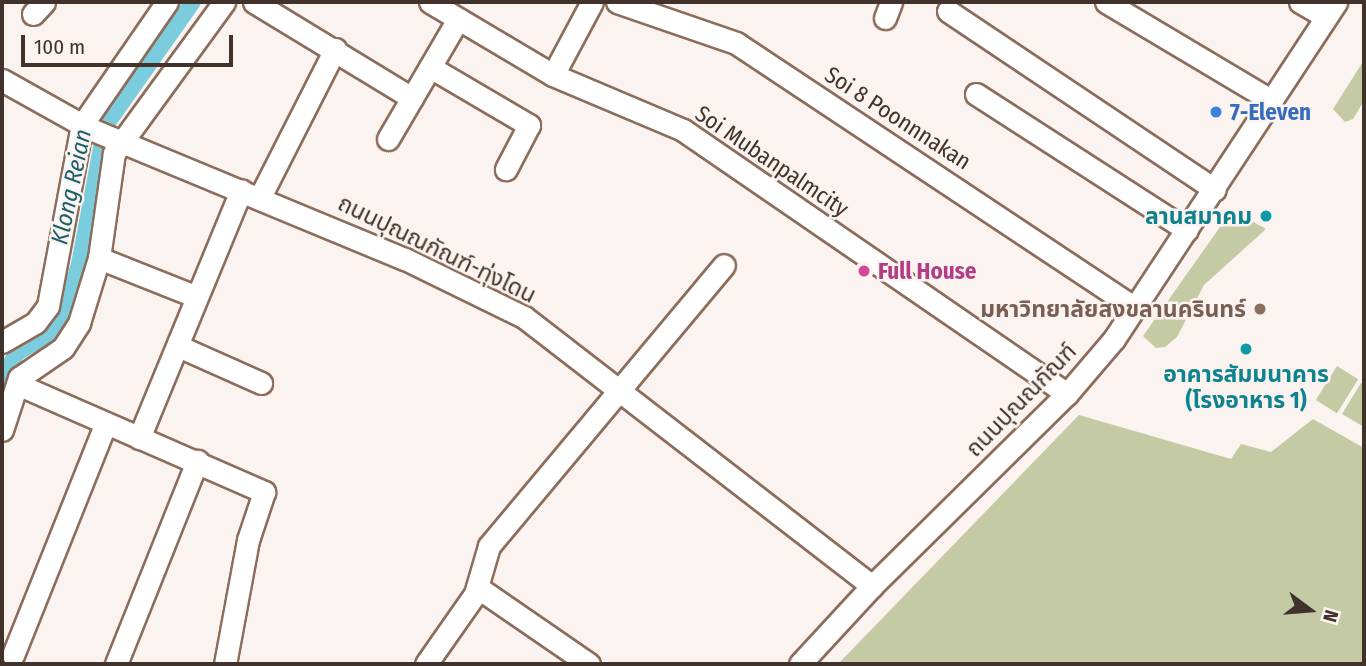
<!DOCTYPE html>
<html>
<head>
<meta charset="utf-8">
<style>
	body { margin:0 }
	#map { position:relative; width:1366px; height:666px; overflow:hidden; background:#fbf3ef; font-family:"Fira Sans Condensed","Noto Sans Thai",sans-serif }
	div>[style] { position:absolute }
	.green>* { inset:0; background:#c3caa4; transform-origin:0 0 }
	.canal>* { height:16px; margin:-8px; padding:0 8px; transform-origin:8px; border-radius:8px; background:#7bcddd }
	.roads { filter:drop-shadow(2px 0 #8c6c5b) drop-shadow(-2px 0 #8c6c5b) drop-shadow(0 2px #8c6c5b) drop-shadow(0 -2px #8c6c5b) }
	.minor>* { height:21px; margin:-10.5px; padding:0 10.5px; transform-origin:10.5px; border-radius:10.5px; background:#fff }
	.dots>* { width:19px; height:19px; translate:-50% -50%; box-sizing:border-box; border:4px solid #fbf3ef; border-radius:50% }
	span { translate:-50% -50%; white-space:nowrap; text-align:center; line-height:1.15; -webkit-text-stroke:5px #fbf3ef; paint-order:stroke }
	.shop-label { font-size:23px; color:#366cbe; font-weight:700 }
	.left { translate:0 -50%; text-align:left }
	.street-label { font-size:23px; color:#41332b }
	.culture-label { font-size:23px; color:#0d838f; font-weight:700 }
	.right { translate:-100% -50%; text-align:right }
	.hotel-label { font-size:23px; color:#b23c85; font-weight:700 }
	.education-label { font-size:23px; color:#785e54; font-weight:700 }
	.water-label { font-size:24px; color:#1b5f6a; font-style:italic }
	.frame { position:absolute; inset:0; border:4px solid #41332b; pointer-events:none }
	.north { position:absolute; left:1275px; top:575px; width:70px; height:70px; -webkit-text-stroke:5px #fbf3ef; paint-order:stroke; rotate:106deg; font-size:19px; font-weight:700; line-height:28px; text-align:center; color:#41332b }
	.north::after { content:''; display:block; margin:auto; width:24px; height:32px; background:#41332b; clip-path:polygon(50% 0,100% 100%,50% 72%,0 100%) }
	.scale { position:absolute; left:21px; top:35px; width:212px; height:32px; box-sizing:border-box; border:4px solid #41332b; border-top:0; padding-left:9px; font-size:21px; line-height:24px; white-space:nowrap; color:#41332b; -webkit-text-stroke:5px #fbf3ef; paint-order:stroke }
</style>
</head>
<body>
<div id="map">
	<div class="green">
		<div style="clip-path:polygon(1364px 60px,1364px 101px,1353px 119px,1345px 122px,1333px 109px)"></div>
		<div style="clip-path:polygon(1232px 210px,1266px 229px,1204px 285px,1177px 337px,1165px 347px,1156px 348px,1143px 336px)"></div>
		<div style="left:1337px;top:366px;width:25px;height:40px;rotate:32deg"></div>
		<div style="clip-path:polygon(1361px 383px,1364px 384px,1364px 427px,1342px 414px)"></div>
		<div style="clip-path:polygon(1079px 415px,1231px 459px,1241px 444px,1271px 452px,1313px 419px,1364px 448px,1364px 664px,838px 664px)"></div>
	</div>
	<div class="canal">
		<div style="left:2px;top:377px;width:28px;rotate:-58deg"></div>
		<div style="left:17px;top:353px;width:38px;rotate:-30deg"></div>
		<div style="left:50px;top:334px;width:24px;rotate:-55deg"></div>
		<div style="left:64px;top:314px;width:52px;rotate:-73.3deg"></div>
		<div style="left:79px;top:264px;width:139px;rotate:-79.3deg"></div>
		<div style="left:105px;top:127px;width:153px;rotate:-54.9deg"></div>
	</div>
	<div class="roads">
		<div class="minor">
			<div style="left:254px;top:2px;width:185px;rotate:31.3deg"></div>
			<div style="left:430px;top:2px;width:143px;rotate:30.7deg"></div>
			<div style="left:553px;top:75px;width:141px;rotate:22.9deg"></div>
			<div style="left:683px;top:130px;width:466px;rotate:34.5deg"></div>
			<div style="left:617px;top:2px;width:126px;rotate:19deg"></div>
			<div style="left:736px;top:43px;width:479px;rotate:33.6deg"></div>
			<div style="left:1106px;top:2px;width:193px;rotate:30.8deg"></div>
			<div style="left:1300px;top:2px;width:30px;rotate:30deg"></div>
			<div style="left:948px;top:11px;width:321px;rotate:33.8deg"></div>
			<div style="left:33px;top:14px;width:16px;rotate:-47deg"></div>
			<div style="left:885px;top:18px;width:17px;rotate:-69deg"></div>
			<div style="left:430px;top:67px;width:115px;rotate:30.4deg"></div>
			<div style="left:529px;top:125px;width:50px;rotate:117.6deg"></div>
			<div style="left:553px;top:75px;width:83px;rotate:-61.9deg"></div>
			<div style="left:2px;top:80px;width:98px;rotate:29.2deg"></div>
			<div style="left:88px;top:128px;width:343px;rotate:22.5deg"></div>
			<div style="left:405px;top:259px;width:132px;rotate:26deg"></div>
			<div style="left:524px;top:317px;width:440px;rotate:37.7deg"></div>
			<div style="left:976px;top:94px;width:251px;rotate:32.8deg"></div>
			<div style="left:388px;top:139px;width:139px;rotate:-59.7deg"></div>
			<div style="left:260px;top:197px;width:166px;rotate:-63.1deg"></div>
			<div style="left:99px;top:258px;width:105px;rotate:21.7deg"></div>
			<div style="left:2px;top:342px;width:39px;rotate:-30deg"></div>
			<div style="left:36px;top:322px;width:20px;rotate:-53deg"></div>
			<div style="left:48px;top:306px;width:184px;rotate:-79.4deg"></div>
			<div style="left:82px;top:125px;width:150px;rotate:-55.4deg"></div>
			<div style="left:178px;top:346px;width:91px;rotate:24deg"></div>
			<div style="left:17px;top:384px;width:270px;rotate:23.6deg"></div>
			<div style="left:264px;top:492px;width:51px;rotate:108.4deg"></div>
			<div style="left:248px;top:540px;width:126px;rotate:100.5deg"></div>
			<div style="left:2px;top:430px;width:55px;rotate:-71.9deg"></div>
			<div style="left:19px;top:378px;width:53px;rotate:-34.3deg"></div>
			<div style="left:63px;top:348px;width:30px;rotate:-57deg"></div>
			<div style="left:79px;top:323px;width:68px;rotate:-72.9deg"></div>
			<div style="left:99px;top:258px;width:106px;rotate:-81.9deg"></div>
			<div style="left:114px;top:153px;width:187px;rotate:-53.9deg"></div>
			<div style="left:139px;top:438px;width:268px;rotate:-67.6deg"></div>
			<div style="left:477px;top:587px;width:136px;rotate:34.5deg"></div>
			<div style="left:13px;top:655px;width:248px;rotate:-68.2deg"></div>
			<div style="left:116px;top:664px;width:219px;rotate:-68.2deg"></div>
			<div style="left:426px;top:664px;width:85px;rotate:-55deg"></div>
			<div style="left:475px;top:594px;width:50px;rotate:-73.7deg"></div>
			<div style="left:489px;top:546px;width:366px;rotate:-50.1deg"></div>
			<div style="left:800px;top:664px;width:106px;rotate:-47.3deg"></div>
			<div style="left:872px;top:586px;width:274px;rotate:-44.6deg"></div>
			<div style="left:1067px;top:394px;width:72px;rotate:-49.5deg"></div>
			<div style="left:1114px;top:339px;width:404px;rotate:-56.6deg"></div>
		</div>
	</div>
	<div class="dots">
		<div style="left:1216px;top:112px;background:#3f7fe0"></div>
		<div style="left:1266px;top:216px;background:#0f9aa8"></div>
		<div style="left:864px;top:271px;background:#d1479c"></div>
		<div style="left:1260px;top:309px;background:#8d6e63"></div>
		<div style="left:1246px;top:349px;background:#0f9aa8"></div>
	</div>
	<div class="shop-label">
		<span class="left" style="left:1230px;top:112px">7-Eleven</span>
	</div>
	<div class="street-label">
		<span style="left:898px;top:118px;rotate:33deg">Soi 8 Poonnnakan</span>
		<span style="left:772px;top:161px;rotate:34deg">Soi Mubanpalmcity</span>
		<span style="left:437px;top:249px;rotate:26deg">ถนนปุณณกัณฑ์-ทุ่งโดน</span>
		<span style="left:1021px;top:400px;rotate:-46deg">ถนนปุณณกัณฑ์</span>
	</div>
	<div class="culture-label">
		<span class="right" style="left:1252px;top:216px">ลานสมาคม</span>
		<span style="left:1246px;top:387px">อาคารสัมมนาคาร<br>(โรงอาหาร 1)</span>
	</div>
	<div class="hotel-label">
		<span class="left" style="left:878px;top:271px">Full House</span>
	</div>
	<div class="education-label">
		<span class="right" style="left:1246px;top:309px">มหาวิทยาลัยสงขลานครินทร์</span>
	</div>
	<div class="water-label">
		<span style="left:72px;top:187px;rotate:-78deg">Klong Reian</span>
	</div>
	<div class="frame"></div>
	<div class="north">N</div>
	<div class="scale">100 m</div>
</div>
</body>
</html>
